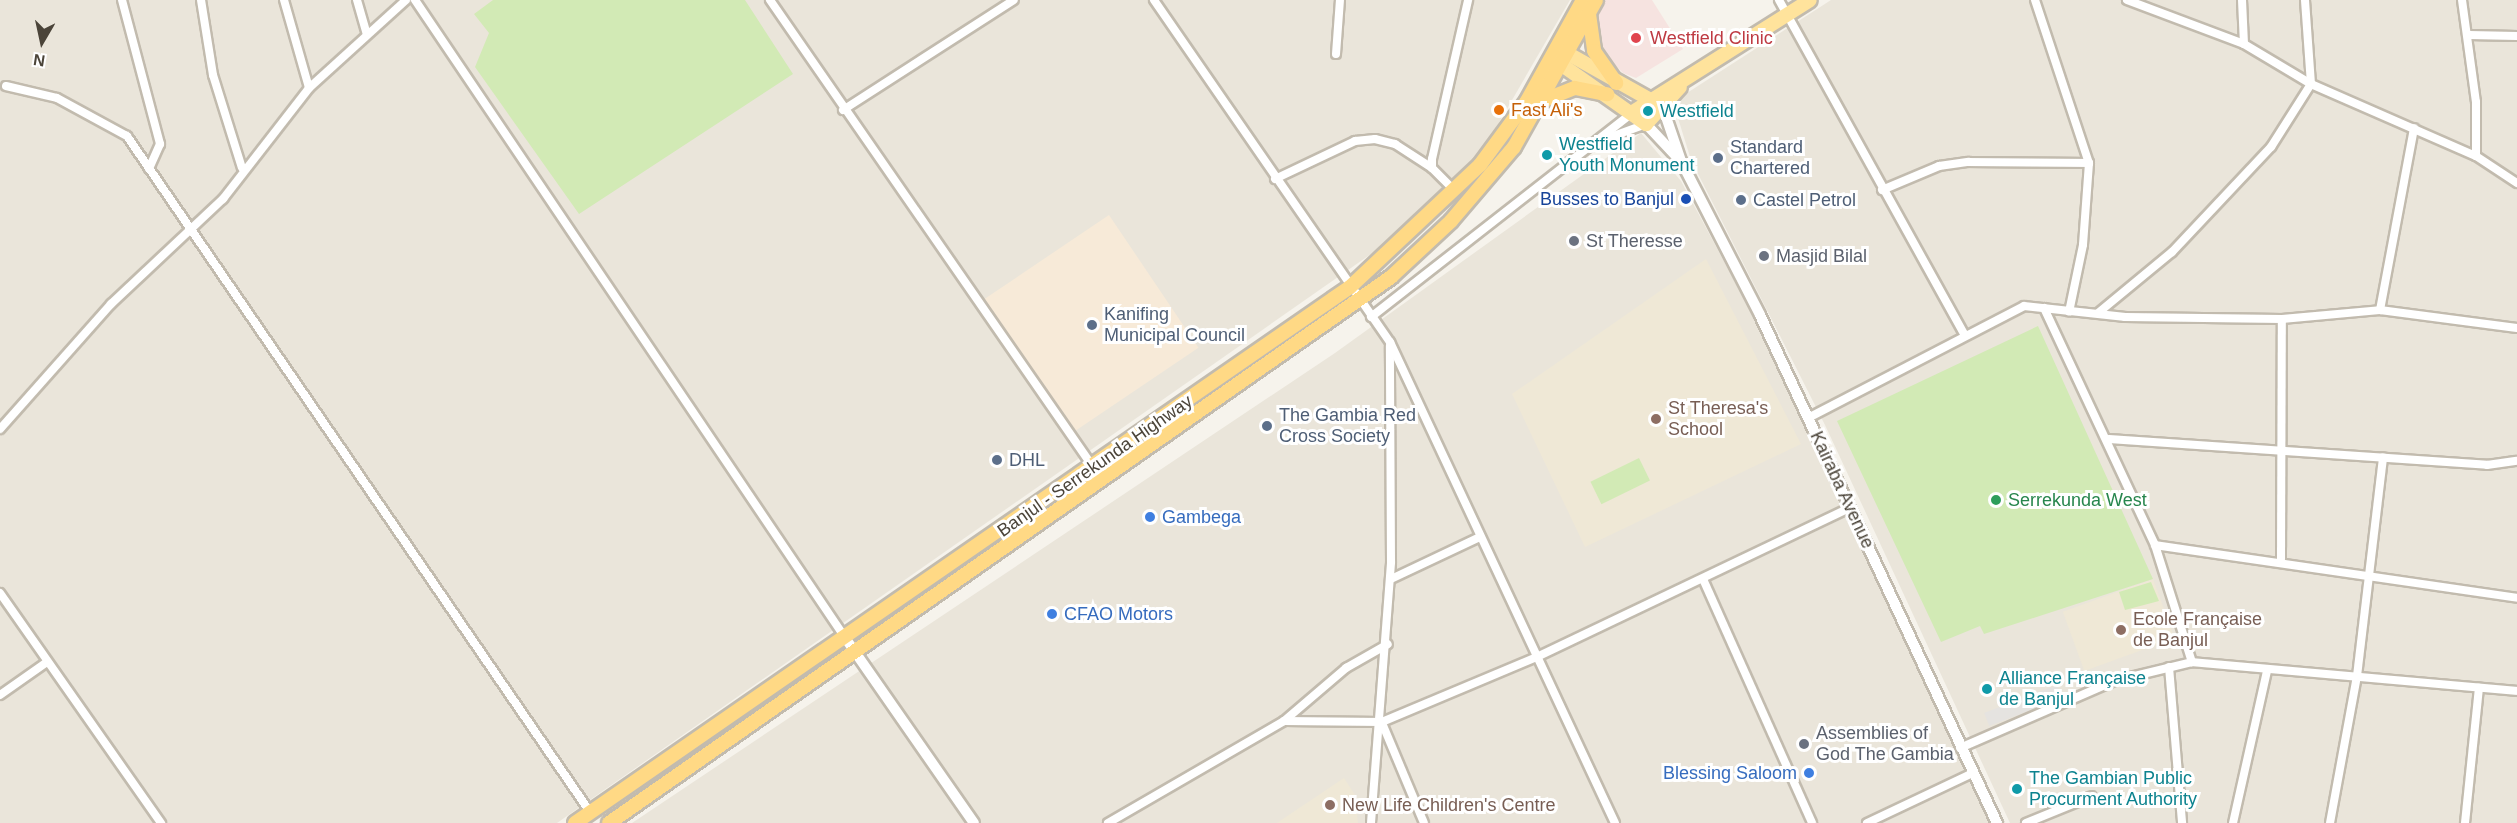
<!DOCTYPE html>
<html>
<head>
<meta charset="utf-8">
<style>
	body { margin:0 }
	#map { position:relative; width:2517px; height:823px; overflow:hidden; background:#f6f3ec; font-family:Arial,sans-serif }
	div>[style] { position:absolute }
	.residential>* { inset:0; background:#eae5da }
	.commercial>* { inset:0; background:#f7ead8; transform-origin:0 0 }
	.education>* { inset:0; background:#efe8d6; transform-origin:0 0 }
	.medical>* { inset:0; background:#f6e3e0 }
	.green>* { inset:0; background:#d2eab5; transform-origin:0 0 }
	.parking>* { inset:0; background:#e5e3e0; transform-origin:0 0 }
	.roads { filter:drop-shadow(2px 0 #c2bbae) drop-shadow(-2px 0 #c2bbae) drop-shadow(0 2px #c2bbae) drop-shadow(0 -2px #c2bbae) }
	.minor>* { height:8px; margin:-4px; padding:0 4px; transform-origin:4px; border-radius:4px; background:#fff }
	.tertiary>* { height:10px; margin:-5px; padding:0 5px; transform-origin:5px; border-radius:5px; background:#fff }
	.primary>* { height:14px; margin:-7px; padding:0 7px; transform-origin:7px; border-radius:7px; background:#ffe39c }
	.trunk>* { height:14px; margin:-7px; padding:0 7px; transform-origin:7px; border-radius:7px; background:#ffd985 }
	.dots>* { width:16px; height:16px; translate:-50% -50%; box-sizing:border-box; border:3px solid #fff; border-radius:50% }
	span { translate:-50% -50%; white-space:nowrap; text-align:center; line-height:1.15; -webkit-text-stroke:6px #fff; paint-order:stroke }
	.health-label { font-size:18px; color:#be3a42 }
	.left { translate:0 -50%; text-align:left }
	.food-label { font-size:18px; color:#c56008 }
	.culture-label { font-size:18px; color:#0d838f }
	.service-label { font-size:18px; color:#4e5e75 }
	.transit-label { font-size:18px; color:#164399 }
	.right { translate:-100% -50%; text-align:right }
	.worship-label { font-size:18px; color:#5b616d }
	.education-label { font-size:18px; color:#785e54 }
	.street-label { font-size:18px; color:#4b4439 }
	.leisure-label { font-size:18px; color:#27864d }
	.shop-label { font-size:18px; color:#366cbe }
	.north { position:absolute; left:12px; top:12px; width:60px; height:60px; -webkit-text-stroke:4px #fff; paint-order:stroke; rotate:189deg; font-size:16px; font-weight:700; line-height:24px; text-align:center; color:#4b4439 }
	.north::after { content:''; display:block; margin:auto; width:21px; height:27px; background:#4b4439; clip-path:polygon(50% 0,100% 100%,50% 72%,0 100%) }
</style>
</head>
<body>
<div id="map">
	<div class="residential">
		<div style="clip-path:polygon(0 0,1570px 0,1479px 157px,1401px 233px,557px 823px,0 823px)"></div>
		<div style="clip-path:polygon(1831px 0,2517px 0,2517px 823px,2010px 823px,1825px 425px,1691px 160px,1673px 102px)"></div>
		<div style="clip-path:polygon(1641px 133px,1681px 181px,1774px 355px,1989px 823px,632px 823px,1335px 353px)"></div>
	</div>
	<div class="commercial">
		<div style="left:1109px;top:215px;width:160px;height:152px;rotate:56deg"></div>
	</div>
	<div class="education">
		<div style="clip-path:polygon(1706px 259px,1801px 444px,1585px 547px,1512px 394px)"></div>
		<div style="left:2153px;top:579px;width:63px;height:96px;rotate:70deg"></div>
		<div style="clip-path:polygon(1344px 778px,1355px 795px,1358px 823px,1277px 823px)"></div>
	</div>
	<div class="medical">
		<div style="clip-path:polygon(1605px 0,1652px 0,1683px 49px,1636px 78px,1623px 73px,1599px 49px,1594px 27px)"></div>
	</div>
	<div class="green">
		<div style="clip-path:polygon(493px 0,745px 0,793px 74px,579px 214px,475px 67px,489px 33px,474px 14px)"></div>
		<div style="clip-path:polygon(2038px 326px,2153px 579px,1984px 634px,1980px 626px,1941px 642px,1837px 421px)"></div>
		<div style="left:1639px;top:458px;width:25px;height:54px;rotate:64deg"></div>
		<div style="clip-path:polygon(2151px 582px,2159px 601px,2125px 610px,2119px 592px)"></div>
	</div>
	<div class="parking">
		<div style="left:2057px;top:685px;width:14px;height:78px;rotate:69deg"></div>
	</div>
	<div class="roads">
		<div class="minor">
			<div style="left:122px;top:0;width:149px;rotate:75.2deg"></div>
			<div style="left:160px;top:144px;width:27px;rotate:114deg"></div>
			<div style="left:201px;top:0;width:76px;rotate:80.9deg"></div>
			<div style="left:213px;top:75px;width:97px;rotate:72.7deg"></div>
			<div style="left:284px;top:0;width:91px;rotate:74.1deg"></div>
			<div style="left:357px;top:0;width:35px;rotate:74deg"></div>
			<div style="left:415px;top:0;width:771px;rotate:56deg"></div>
			<div style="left:770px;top:0;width:568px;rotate:55.33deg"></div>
			<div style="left:1154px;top:0;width:416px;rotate:55.4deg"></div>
			<div style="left:1390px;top:342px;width:531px;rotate:64.93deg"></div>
			<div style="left:1779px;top:0;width:383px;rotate:61deg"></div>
			<div style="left:2035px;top:0;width:172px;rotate:71.7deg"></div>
			<div style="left:2089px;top:163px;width:82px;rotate:94.2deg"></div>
			<div style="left:2083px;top:245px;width:68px;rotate:101.8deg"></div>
			<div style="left:2127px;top:0;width:125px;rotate:20.6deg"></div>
			<div style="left:2242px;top:0;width:44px;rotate:87.4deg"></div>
			<div style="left:2244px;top:44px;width:78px;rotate:30.8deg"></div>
			<div style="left:2311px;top:84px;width:180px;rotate:23.6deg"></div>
			<div style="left:2476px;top:156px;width:49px;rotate:33.4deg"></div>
			<div style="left:2462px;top:0;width:103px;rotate:82.2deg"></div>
			<div style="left:2476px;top:102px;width:54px;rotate:90deg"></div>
			<div style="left:2469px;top:35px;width:48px;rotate:1.2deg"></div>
			<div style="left:1336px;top:54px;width:54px;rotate:-85.8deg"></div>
			<div style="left:6px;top:86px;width:52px;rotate:13.2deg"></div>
			<div style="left:57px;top:98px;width:80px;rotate:28.5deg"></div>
			<div style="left:127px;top:136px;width:819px;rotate:55.59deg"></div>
			<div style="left:843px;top:110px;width:203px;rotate:-32.8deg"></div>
			<div style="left:1608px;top:138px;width:40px;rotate:-20.2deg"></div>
			<div style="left:1275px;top:179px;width:89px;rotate:-25.4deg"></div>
			<div style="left:1355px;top:141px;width:20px;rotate:-6deg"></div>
			<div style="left:1375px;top:139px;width:21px;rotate:14deg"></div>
			<div style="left:1395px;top:144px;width:44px;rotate:33deg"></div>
			<div style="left:1882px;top:190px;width:62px;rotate:-22.8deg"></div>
			<div style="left:1939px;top:166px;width:30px;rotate:-8deg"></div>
			<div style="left:1969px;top:162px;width:120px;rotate:0.5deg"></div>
			<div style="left:1455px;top:191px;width:33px;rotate:-135deg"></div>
			<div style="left:1432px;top:168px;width:9px;rotate:-90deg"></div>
			<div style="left:1432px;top:159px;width:163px;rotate:-77.2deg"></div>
			<div style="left:2044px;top:308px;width:262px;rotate:64.9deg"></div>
			<div style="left:2155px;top:545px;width:123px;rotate:72.5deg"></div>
			<div style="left:2380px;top:310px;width:185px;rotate:-79.4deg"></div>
			<div style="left:2098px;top:313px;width:96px;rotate:-39.5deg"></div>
			<div style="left:2172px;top:252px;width:144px;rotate:-46.7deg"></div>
			<div style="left:2271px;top:147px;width:75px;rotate:-57.6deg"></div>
			<div style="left:2311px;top:84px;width:84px;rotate:-94.1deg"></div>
			<div style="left:1371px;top:317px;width:333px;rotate:-38deg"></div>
			<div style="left:1808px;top:418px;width:243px;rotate:-27.4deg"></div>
			<div style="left:2024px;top:306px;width:102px;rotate:6.2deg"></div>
			<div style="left:2125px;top:317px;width:157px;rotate:0.7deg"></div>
			<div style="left:2282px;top:319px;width:98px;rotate:-5.2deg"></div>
			<div style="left:2380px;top:310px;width:138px;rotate:7.5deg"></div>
			<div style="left:0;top:429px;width:167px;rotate:-48.4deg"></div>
			<div style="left:111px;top:304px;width:154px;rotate:-43.2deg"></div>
			<div style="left:223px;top:199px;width:140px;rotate:-52.2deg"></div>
			<div style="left:309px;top:88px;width:131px;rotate:-42.2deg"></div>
			<div style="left:2109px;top:439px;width:379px;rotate:3.9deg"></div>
			<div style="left:2487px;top:465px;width:30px;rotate:-8deg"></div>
			<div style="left:2155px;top:545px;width:366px;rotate:8.3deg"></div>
			<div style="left:2281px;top:559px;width:240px;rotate:-89.8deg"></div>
			<div style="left:1391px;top:579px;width:98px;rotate:-25.3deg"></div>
			<div style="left:1703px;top:579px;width:267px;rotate:65.9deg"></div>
			<div style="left:0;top:593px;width:281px;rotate:55deg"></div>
			<div style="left:2169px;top:667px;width:157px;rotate:85.2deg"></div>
			<div style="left:0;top:695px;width:57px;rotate:-35.1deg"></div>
			<div style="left:1284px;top:721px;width:82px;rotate:-40.5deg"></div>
			<div style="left:1346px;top:668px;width:48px;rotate:-29.7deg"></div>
			<div style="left:1382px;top:723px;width:108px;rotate:67.2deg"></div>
			<div style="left:1960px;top:748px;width:168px;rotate:-23.5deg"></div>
			<div style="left:2114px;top:681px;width:80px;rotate:-13.7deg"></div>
			<div style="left:2192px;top:662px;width:326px;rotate:5.1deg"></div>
			<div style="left:1108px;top:823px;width:203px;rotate:-30.1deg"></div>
			<div style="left:1284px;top:721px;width:98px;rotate:0.6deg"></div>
			<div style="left:1382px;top:722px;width:168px;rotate:-22.8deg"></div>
			<div style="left:1537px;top:657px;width:347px;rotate:-25.5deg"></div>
			<div style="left:1371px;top:823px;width:262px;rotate:-85.6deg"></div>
			<div style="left:1391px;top:562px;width:216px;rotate:-90.3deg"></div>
			<div style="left:1867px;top:823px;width:117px;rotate:-25.3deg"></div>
			<div style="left:2026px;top:823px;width:71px;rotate:-22.2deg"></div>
			<div style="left:2233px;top:823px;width:156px;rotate:-77.4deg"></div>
			<div style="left:2330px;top:823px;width:149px;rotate:-79.6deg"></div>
			<div style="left:2357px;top:676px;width:220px;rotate:-83.2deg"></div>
			<div style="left:2465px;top:823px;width:136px;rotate:-84.1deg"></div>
		</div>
		<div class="tertiary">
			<div style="left:1664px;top:111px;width:53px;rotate:71.2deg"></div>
			<div style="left:1681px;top:161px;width:173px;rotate:62.8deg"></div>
			<div style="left:1760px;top:315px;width:561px;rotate:64.99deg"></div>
			<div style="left:1646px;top:124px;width:45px;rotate:46.8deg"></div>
			<div style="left:846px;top:639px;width:224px;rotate:55.2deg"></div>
		</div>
		<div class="primary">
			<div style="left:1558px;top:48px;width:112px;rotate:29.3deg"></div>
			<div style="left:1552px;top:58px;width:115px;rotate:35.1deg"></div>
			<div style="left:1646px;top:124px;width:50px;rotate:-47.4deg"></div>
			<div style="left:1633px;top:112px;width:209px;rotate:-32.3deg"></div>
		</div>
		<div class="trunk">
			<div style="left:1589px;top:14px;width:37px;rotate:82deg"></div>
			<div style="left:1594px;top:51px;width:39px;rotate:55deg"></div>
			<div style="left:1542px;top:101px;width:35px;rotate:-22deg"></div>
			<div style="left:1575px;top:88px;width:33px;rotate:11deg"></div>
			<div style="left:575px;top:823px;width:942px;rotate:-34.67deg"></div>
			<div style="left:1350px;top:287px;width:178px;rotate:-43.2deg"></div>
			<div style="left:1480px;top:165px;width:79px;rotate:-53.7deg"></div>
			<div style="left:1527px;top:101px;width:115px;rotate:-61deg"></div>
			<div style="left:609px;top:823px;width:954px;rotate:-34.92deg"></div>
			<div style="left:1391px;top:277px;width:82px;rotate:-43deg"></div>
			<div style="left:1451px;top:221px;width:97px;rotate:-49.6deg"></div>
			<div style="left:1514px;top:147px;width:168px;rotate:-60.8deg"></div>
		</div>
	</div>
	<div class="dots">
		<div style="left:1636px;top:38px;background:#e0444e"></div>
		<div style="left:1499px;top:110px;background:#e8710a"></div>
		<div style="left:1648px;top:111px;background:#0f9aa8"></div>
		<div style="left:1547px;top:155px;background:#0f9aa8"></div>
		<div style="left:1718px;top:158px;background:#5c6f8a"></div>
		<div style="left:1686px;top:199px;background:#1a4fb4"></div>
		<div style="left:1741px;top:200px;background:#5c6f8a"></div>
		<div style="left:1574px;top:241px;background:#6b7280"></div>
		<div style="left:1764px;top:256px;background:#6b7280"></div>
		<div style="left:1092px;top:325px;background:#5c6f8a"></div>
		<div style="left:1656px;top:419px;background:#8d6e63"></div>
		<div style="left:1267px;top:426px;background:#5c6f8a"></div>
		<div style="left:997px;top:460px;background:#5c6f8a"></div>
		<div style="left:1996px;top:500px;background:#2e9e5b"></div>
		<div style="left:1150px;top:517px;background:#3f7fe0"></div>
		<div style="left:1052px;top:614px;background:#3f7fe0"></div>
		<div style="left:2121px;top:630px;background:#8d6e63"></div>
		<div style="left:1987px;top:689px;background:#0f9aa8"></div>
		<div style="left:1804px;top:744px;background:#6b7280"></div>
		<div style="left:1809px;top:773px;background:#3f7fe0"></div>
		<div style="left:2017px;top:789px;background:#0f9aa8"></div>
		<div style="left:1330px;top:805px;background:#8d6e63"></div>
	</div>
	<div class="health-label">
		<span class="left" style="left:1650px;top:38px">Westfield Clinic</span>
	</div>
	<div class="food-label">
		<span class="left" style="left:1511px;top:110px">Fast Ali's</span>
	</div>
	<div class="culture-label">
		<span class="left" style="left:1660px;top:111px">Westfield</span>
		<span class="left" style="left:1559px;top:155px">Westfield<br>Youth Monument</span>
		<span class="left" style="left:1999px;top:689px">Alliance Française<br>de Banjul</span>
		<span class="left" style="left:2029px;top:789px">The Gambian Public<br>Procurment Authority</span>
	</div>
	<div class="service-label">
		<span class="left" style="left:1730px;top:158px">Standard<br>Chartered</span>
		<span class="left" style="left:1753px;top:200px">Castel Petrol</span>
		<span class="left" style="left:1104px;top:325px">Kanifing<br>Municipal Council</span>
		<span class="left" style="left:1279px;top:426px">The Gambia Red<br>Cross Society</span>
		<span class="left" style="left:1009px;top:460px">DHL</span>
	</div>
	<div class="transit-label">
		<span class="right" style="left:1674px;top:199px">Busses to Banjul</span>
	</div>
	<div class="worship-label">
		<span class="left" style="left:1586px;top:241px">St Theresse</span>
		<span class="left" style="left:1776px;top:256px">Masjid Bilal</span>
		<span class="left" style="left:1816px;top:744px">Assemblies of<br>God The Gambia</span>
	</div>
	<div class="education-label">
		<span class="left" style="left:1668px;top:419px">St Theresa's<br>School</span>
		<span class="left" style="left:2133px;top:630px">Ecole Française<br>de Banjul</span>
		<span class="left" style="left:1342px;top:805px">New Life Children's Centre</span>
	</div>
	<div class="street-label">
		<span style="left:1095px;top:466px;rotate:-35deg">Banjul - Serrekunda Highway</span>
		<span style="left:1842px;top:490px;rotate:65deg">Kairaba Avenue</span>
	</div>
	<div class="leisure-label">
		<span class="left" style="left:2008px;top:500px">Serrekunda West</span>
	</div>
	<div class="shop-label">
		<span class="left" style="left:1162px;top:517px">Gambega</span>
		<span class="left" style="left:1064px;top:614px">CFAO Motors</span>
		<span class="right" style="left:1797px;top:773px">Blessing Saloom</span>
	</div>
	<div class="north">N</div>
</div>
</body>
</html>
